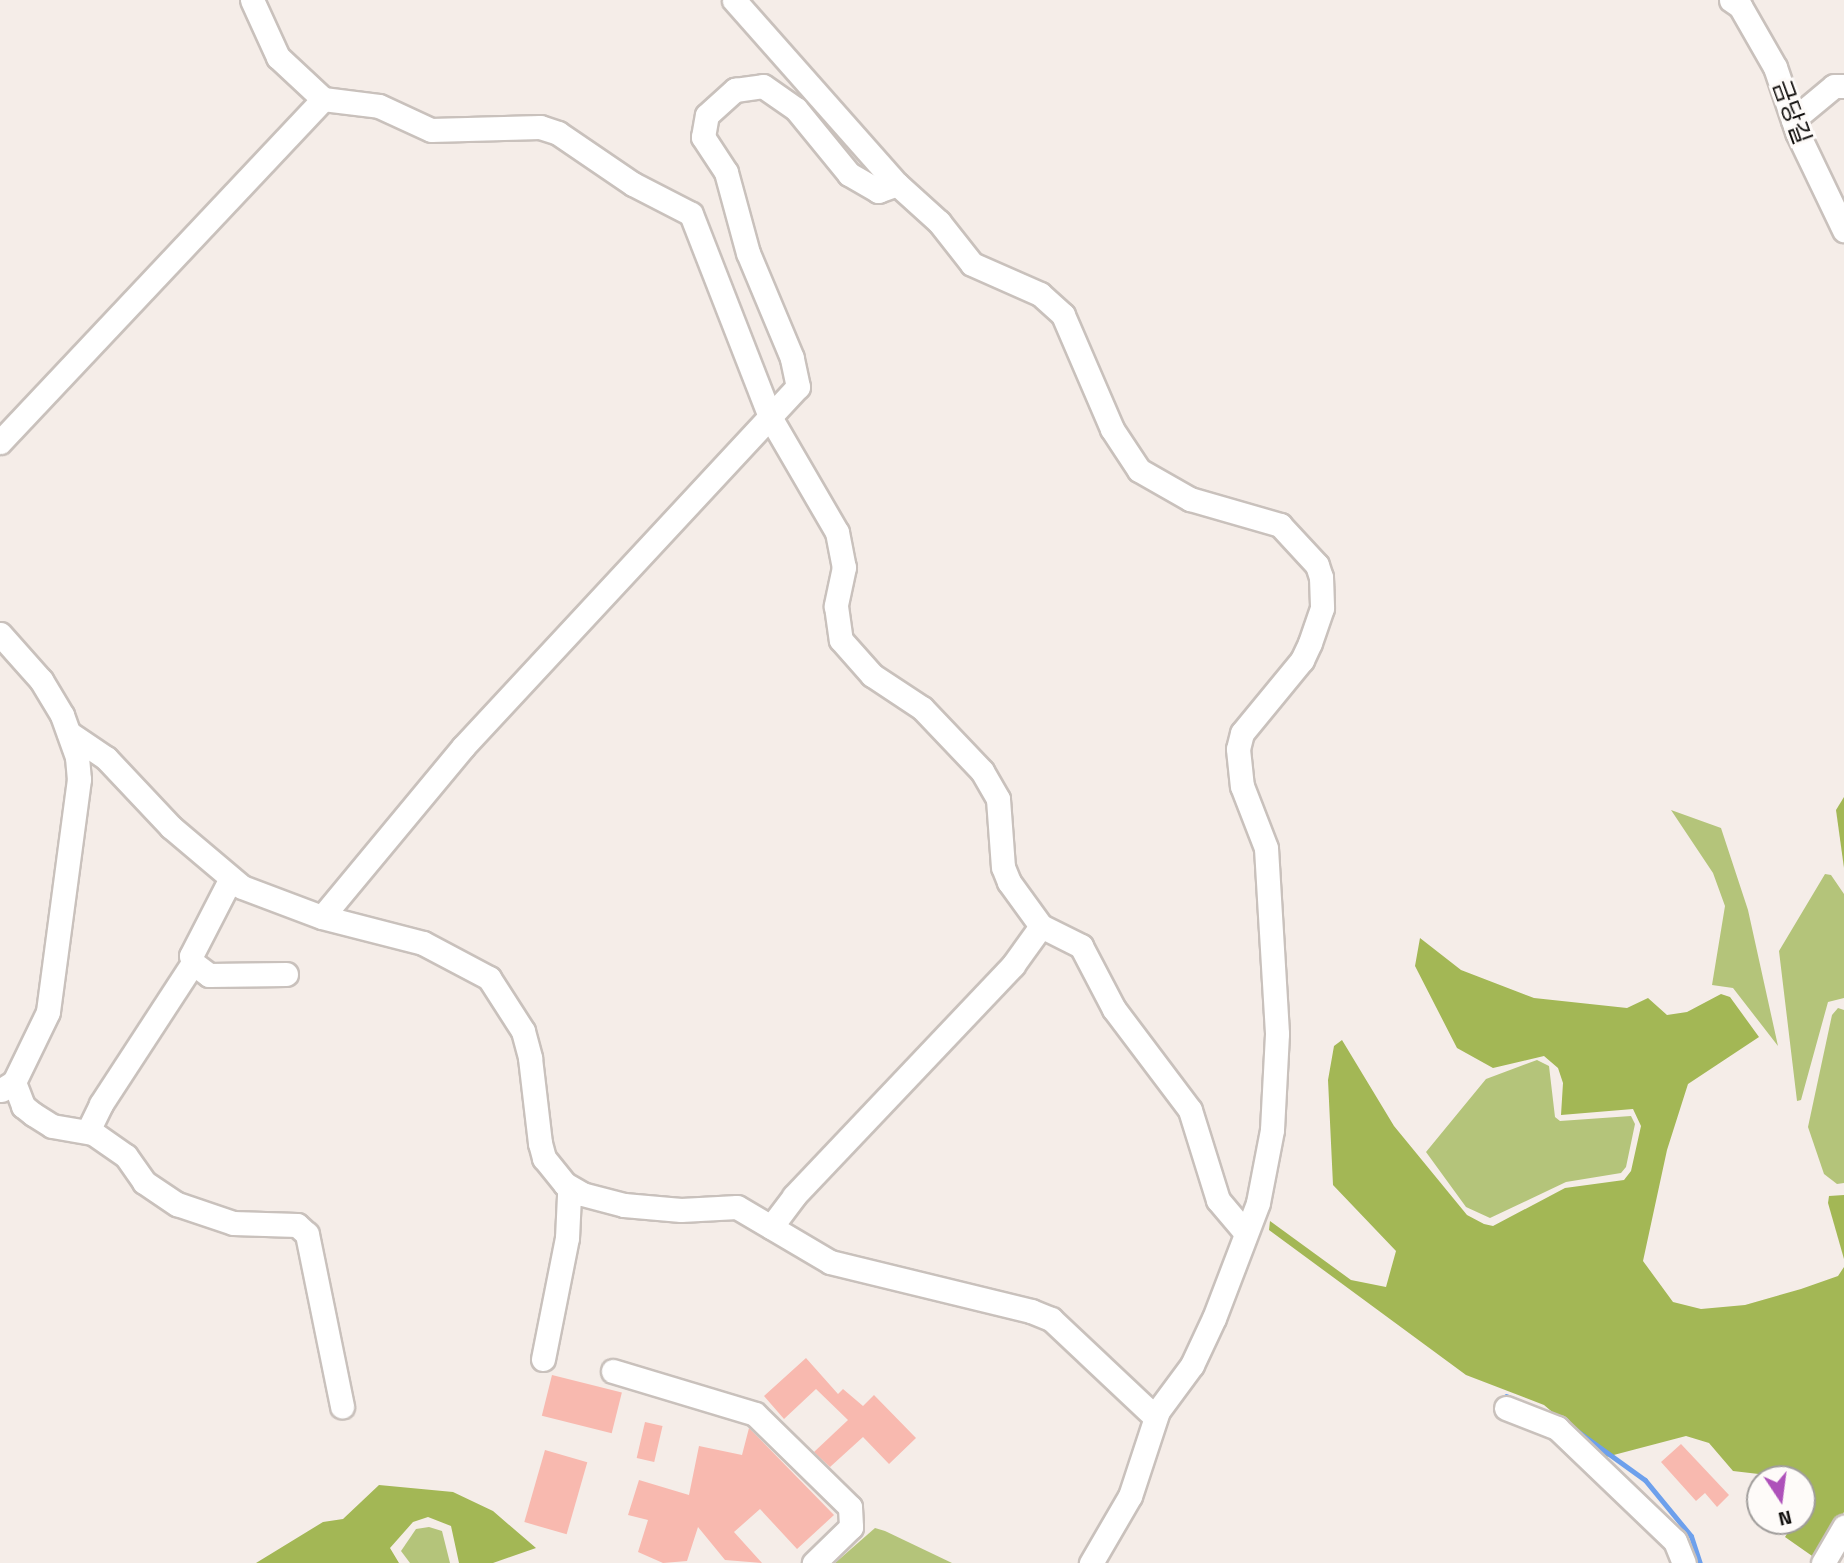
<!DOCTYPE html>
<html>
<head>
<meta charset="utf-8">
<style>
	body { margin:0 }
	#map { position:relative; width:1844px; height:1563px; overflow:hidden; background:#f5ede8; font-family:"Titillium Web","Noto Sans KR",sans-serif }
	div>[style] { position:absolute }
	.green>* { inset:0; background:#b4c47a }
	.forest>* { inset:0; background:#a3b755 }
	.stream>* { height:5px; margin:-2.5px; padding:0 2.5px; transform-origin:2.5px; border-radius:2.5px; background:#6da0ec }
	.building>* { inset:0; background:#f8b9af; transform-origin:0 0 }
	.roads { filter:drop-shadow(2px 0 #c9c1bc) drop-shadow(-2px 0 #c9c1bc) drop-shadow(0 2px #c9c1bc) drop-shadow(0 -2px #c9c1bc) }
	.minor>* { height:23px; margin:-11.5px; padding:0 11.5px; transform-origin:11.5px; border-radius:11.5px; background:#fff }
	span { translate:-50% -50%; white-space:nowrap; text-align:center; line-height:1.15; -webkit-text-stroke:6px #fefbf9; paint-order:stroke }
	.street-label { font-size:24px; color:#12100e }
	.north { position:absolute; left:1746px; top:1465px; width:70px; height:70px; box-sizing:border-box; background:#fefbf9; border:2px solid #a09d9b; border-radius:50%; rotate:167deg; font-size:19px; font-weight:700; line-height:28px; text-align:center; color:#12100e }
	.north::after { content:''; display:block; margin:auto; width:24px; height:32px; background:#ae51ba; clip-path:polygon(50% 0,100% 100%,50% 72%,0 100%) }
</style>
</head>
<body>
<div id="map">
	<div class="green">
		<div style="clip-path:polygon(1671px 810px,1721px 828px,1748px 910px,1778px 1046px,1733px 988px,1712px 985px,1725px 906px,1713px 873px)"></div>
		<div style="clip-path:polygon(1825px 874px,1831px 875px,1844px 894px,1844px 998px,1828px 1002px,1801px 1100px,1797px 1101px,1779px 951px)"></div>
		<div style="clip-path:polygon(1838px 1008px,1844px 1010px,1844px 1183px,1837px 1184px,1824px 1174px,1808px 1127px,1832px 1015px)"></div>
		<div style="clip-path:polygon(1537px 1060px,1549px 1066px,1555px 1117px,1560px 1121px,1631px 1116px,1635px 1124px,1626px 1167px,1621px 1173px,1566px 1182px,1490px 1218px,1466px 1207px,1426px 1152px,1486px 1079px)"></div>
		<div style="clip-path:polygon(429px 1527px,442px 1531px,450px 1563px,410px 1563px,401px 1551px,416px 1529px)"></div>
		<div style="clip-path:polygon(875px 1528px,885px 1531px,952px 1563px,835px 1563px)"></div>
	</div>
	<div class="forest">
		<div style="clip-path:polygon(1844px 797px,1844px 868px,1836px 810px)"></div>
		<div style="clip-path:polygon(1420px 938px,1461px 970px,1534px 998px,1627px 1008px,1648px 998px,1667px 1015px,1687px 1012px,1721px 994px,1730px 997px,1759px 1037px,1688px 1084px,1667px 1150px,1643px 1261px,1673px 1302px,1701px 1309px,1745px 1305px,1801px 1289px,1838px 1276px,1844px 1267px,1844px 1512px,1815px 1558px,1785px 1537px,1795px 1521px,1802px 1521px,1802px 1479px,1733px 1471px,1709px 1443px,1686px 1436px,1606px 1457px,1544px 1405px,1466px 1375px,1269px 1230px,1270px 1221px,1351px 1280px,1386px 1287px,1396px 1251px,1333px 1185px,1328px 1080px,1334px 1046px,1342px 1040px,1394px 1126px,1467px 1215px,1484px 1224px,1493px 1226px,1565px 1188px,1624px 1180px,1631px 1171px,1641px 1126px,1633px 1109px,1561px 1115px,1563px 1083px,1558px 1068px,1544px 1056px,1493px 1068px,1457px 1048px,1415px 966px)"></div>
		<div style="clip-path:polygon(1844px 1195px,1844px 1259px,1828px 1203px,1829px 1196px)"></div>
		<div style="clip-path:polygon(379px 1485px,453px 1492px,493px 1511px,536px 1548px,493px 1563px,459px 1563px,451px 1526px,428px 1517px,413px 1522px,390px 1548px,399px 1563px,256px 1563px,323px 1522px,343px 1519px)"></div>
	</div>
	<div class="stream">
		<div style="left:1506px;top:1396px;width:16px;rotate:22deg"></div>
		<div style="left:1559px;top:1418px;width:106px;rotate:35.8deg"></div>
		<div style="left:1645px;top:1480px;width:72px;rotate:50.6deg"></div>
		<div style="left:1691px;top:1536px;width:28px;rotate:72deg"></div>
	</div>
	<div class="building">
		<div style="clip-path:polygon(806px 1358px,838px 1394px,843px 1389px,863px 1406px,874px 1395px,916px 1438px,889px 1464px,863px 1437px,830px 1467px,814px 1452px,848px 1420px,816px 1389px,784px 1419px,764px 1396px)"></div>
		<div style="left:552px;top:1375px;width:72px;height:42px;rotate:14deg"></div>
		<div style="left:645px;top:1422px;width:18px;height:37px;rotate:13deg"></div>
		<div style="clip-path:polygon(749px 1428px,834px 1515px,797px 1549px,760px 1509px,734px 1532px,762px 1563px,725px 1560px,698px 1527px,687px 1561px,663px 1563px,638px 1552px,648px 1520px,628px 1515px,639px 1480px,689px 1495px,699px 1446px,742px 1455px)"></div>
		<div style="clip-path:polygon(1681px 1444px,1729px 1495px,1717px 1507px,1705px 1493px,1696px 1501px,1661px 1462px)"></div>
		<div style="left:545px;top:1450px;width:44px;height:75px;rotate:16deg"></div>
	</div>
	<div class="roads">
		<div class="minor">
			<div style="left:252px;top:0;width:63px;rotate:65.5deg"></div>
			<div style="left:278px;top:57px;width:62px;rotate:43deg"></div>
			<div style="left:323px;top:99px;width:56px;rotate:7.1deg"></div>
			<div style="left:379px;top:106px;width:57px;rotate:24.8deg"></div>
			<div style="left:431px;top:130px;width:109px;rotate:-1.6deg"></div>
			<div style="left:540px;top:127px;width:19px;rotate:18deg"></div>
			<div style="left:558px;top:133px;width:91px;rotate:34.2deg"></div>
			<div style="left:633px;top:184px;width:65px;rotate:27.3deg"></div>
			<div style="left:691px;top:214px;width:218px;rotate:68.7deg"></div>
			<div style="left:770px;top:417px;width:133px;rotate:59.8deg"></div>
			<div style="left:837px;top:532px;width:36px;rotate:79deg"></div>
			<div style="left:844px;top:567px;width:40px;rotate:102deg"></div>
			<div style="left:836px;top:606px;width:34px;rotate:82deg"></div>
			<div style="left:841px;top:640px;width:47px;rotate:48.5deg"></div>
			<div style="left:872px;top:675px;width:60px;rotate:33.4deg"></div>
			<div style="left:922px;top:708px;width:87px;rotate:46.4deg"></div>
			<div style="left:982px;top:771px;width:32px;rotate:60deg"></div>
			<div style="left:998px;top:799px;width:68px;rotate:85.8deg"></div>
			<div style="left:1003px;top:867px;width:16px;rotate:68deg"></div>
			<div style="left:1009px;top:882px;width:54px;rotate:54deg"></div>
			<div style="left:1041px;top:926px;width:45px;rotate:26.6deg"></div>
			<div style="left:1081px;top:946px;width:71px;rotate:62.4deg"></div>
			<div style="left:1114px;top:1009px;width:126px;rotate:53deg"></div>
			<div style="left:1190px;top:1110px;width:94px;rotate:72.7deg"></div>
			<div style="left:1218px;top:1200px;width:42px;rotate:49.8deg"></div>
			<div style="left:734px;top:0;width:246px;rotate:48.5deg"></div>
			<div style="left:897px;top:184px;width:57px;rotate:42.1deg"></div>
			<div style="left:939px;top:222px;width:53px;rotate:51.8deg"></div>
			<div style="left:972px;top:264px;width:74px;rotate:23.8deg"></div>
			<div style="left:1040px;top:294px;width:31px;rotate:42deg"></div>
			<div style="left:1063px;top:315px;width:124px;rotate:66.7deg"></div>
			<div style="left:1112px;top:429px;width:49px;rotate:56.6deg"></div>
			<div style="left:1139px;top:470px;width:59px;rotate:29.6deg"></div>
			<div style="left:1190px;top:499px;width:94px;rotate:16.1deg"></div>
			<div style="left:1280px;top:525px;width:54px;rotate:47.2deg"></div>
			<div style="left:1317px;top:565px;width:13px;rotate:72deg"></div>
			<div style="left:1321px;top:577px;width:31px;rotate:88deg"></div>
			<div style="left:1322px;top:608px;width:37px;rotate:109deg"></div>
			<div style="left:1310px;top:643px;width:19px;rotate:115deg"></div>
			<div style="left:1302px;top:660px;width:94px;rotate:129.4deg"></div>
			<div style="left:1242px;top:733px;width:16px;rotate:104deg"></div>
			<div style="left:1238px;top:749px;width:37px;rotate:84deg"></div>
			<div style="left:1242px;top:786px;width:66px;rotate:68.8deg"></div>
			<div style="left:1266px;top:848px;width:186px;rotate:86.6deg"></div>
			<div style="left:1277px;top:1034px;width:96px;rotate:93deg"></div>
			<div style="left:1272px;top:1130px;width:74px;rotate:100.9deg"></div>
			<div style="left:1258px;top:1203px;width:123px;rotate:110.9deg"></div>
			<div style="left:1214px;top:1318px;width:52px;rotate:115.1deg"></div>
			<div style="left:1192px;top:1365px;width:57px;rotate:126.5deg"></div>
			<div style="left:1158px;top:1411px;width:89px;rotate:108.2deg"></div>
			<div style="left:1130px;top:1496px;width:78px;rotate:120.2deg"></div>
			<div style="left:1731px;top:0;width:11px;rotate:34deg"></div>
			<div style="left:1740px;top:6px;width:70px;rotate:60.2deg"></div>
			<div style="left:1775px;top:67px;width:69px;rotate:71.3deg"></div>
			<div style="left:1797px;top:132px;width:109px;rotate:64.4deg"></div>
			<div style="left:1793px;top:120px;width:53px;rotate:-39.7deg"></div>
			<div style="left:1834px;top:86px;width:10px"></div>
			<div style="left:0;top:442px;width:471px;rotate:-46.7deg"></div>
			<div style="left:0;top:634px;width:62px;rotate:48.3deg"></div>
			<div style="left:41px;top:680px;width:41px;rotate:59deg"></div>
			<div style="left:62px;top:715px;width:45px;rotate:70.3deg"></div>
			<div style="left:77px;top:757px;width:22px;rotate:85deg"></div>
			<div style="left:79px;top:779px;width:235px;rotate:97.6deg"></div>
			<div style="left:48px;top:1012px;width:78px;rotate:115.9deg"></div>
			<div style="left:14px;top:1082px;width:15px;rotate:148deg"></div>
			<div style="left:69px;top:733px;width:45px;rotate:34deg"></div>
			<div style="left:106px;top:758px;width:95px;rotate:46.7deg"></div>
			<div style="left:171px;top:827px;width:93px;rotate:40.2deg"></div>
			<div style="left:242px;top:887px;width:85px;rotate:20.6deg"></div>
			<div style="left:322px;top:917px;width:104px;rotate:14.4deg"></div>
			<div style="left:423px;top:943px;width:75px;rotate:27.9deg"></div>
			<div style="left:489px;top:978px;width:63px;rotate:57.3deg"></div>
			<div style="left:523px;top:1031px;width:28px;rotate:75deg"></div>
			<div style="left:530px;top:1058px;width:86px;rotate:83.3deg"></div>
			<div style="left:540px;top:1143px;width:16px;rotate:75deg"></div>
			<div style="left:544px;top:1158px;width:33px;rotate:51deg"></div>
			<div style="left:565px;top:1184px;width:20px;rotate:30deg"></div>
			<div style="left:582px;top:1194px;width:43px;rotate:14.7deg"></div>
			<div style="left:624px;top:1205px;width:57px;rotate:5deg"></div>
			<div style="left:681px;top:1210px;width:56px;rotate:-3.1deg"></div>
			<div style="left:737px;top:1207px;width:108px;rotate:30.6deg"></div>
			<div style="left:830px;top:1262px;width:207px;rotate:13.7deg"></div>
			<div style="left:1031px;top:1311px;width:22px;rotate:22deg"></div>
			<div style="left:1051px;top:1319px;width:143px;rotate:43.3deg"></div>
			<div style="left:230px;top:880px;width:85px;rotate:117.2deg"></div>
			<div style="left:191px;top:956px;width:7px;rotate:74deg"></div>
			<div style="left:193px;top:963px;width:20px;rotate:37deg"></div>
			<div style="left:209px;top:975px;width:77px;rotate:-0.7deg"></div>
			<div style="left:322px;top:917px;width:221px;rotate:-50.3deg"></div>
			<div style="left:463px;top:747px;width:492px;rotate:-47.1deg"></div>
			<div style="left:798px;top:387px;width:30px;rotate:-102deg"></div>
			<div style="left:792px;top:358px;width:114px;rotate:-112.7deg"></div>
			<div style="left:748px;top:253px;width:84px;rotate:-105.2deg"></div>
			<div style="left:726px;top:172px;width:42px;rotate:-123.3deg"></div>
			<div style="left:703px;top:137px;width:22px;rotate:-80deg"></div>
			<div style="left:707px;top:115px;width:38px;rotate:-42deg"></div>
			<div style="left:735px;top:90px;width:28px;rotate:-8deg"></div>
			<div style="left:763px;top:86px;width:40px;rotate:34.9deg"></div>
			<div style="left:796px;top:109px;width:84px;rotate:50.8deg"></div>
			<div style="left:849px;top:174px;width:34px;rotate:30deg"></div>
			<div style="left:878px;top:191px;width:20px;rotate:-20deg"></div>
			<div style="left:14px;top:1082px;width:26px;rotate:69deg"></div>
			<div style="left:23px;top:1106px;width:13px;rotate:39deg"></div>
			<div style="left:33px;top:1114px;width:22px;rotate:32deg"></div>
			<div style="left:52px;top:1126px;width:42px;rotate:9.7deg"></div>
			<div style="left:93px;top:1133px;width:40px;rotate:34.9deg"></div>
			<div style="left:126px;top:1156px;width:32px;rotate:55deg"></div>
			<div style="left:144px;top:1182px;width:40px;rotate:34deg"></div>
			<div style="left:177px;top:1204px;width:59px;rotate:18.7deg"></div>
			<div style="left:233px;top:1223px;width:64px;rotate:1.8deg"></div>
			<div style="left:297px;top:1225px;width:13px;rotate:42deg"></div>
			<div style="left:307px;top:1234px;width:176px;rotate:78.5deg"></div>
			<div style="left:88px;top:1131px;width:30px;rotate:-64deg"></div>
			<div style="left:101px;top:1104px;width:168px;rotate:-56.9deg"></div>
			<div style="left:771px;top:1227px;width:39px;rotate:-53deg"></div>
			<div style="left:794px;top:1196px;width:318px;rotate:-46.5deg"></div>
			<div style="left:1013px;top:965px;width:48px;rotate:-54.3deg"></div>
			<div style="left:543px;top:1359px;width:123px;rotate:-78.8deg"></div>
			<div style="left:567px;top:1238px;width:42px;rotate:-87.3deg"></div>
			<div style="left:569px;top:1196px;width:8px;rotate:-50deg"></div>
			<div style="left:613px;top:1371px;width:148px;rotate:16.8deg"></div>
			<div style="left:755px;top:1414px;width:133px;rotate:44.4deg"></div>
			<div style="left:850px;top:1507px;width:20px;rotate:87deg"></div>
			<div style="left:851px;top:1527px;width:52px;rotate:135.8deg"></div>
			<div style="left:1506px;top:1408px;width:55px;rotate:21.4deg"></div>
			<div style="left:1557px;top:1428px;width:163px;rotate:43.8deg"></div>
			<div style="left:1675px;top:1541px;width:24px;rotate:68deg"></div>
			<div style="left:1823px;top:1563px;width:42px;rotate:-59.7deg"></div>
		</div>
	</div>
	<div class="street-label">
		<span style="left:1792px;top:112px;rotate:70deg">금당길</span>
	</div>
	<div class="north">N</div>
</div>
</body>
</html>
